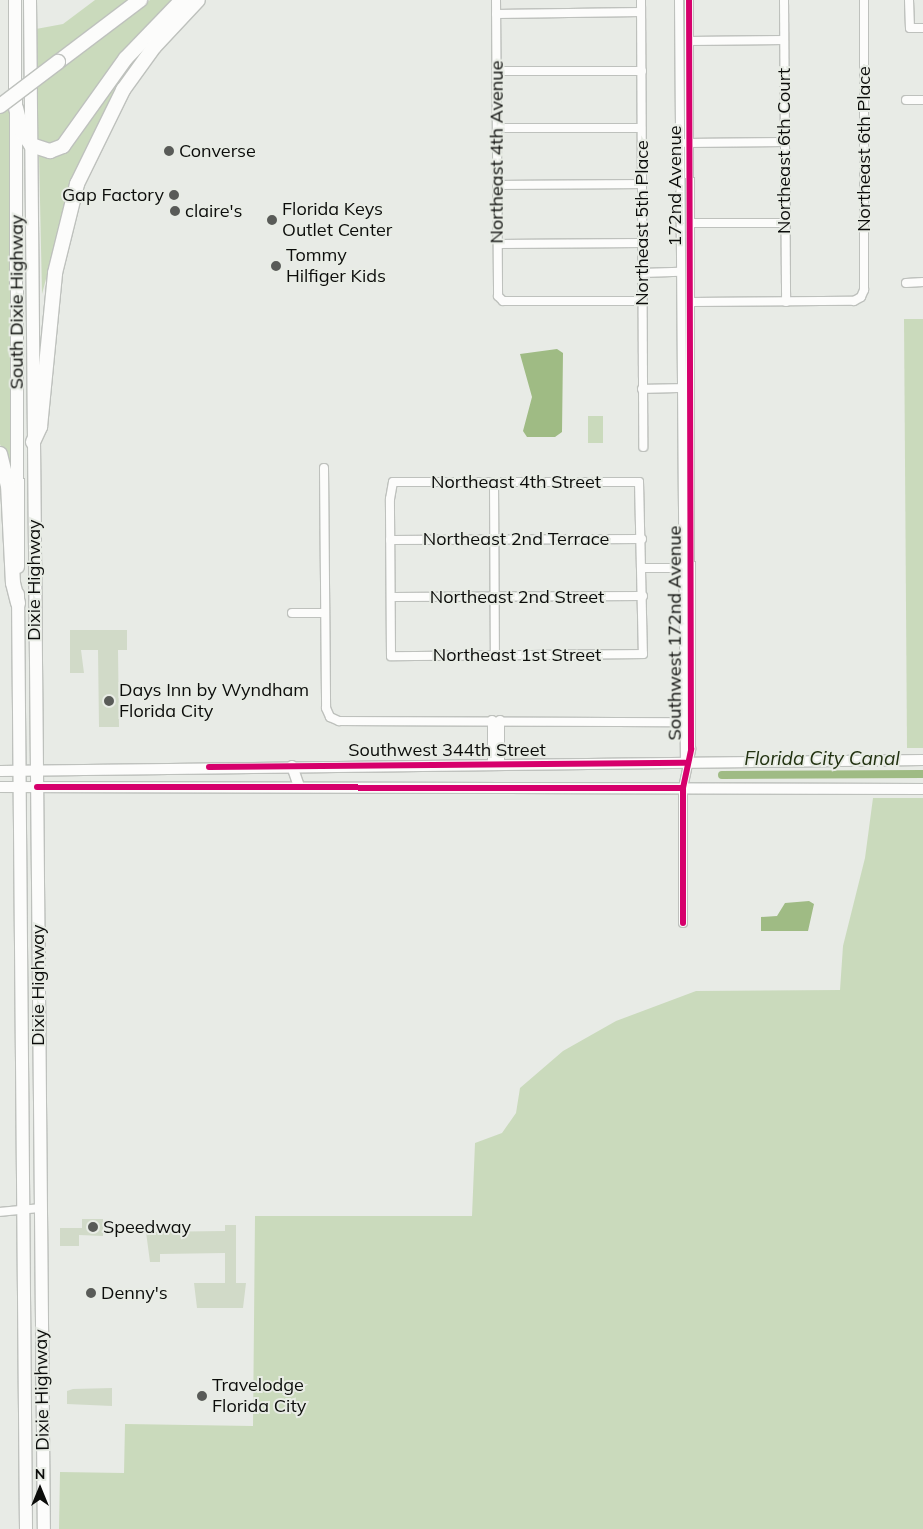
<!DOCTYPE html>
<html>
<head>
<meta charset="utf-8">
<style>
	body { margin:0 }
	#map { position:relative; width:923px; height:1529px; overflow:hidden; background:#e8ebe6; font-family:Mulish,sans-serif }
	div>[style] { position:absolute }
	.green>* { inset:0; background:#cadabc; transform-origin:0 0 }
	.water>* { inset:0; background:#9fbb84 }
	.canal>* { height:8px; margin:-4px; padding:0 4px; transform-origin:4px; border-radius:4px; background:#9fbb84 }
	.building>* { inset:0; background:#d1dac8 }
	.roads { filter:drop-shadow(1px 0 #bec1bd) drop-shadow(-1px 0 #bec1bd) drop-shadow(0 1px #bec1bd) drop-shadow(0 -1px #bec1bd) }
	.minor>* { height:8px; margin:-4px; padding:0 4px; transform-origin:4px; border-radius:4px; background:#fcfcfb }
	.secondary>* { height:10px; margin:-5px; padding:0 5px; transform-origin:5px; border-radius:5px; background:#fcfcfb }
	.trunk>* { height:12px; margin:-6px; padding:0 6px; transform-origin:6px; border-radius:6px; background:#fcfcfb }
	.motorway>* { height:14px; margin:-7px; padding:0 7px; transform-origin:7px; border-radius:7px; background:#fcfcfb }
	.bridges { filter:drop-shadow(1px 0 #bec1bd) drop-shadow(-1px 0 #bec1bd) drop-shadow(0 1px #bec1bd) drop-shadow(0 -1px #bec1bd) }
	.motorway-bridge>* { height:14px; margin:-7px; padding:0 7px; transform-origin:7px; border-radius:7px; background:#fcfcfb }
	.cycleway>* { height:6px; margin:-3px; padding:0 3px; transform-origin:3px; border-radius:3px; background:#d6006c }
	.dots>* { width:14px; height:14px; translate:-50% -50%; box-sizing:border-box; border:2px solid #e8ece5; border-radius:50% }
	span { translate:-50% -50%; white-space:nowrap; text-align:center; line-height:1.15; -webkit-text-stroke:4px #e8ece5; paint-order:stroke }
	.street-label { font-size:18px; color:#0c0d0b }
	.poi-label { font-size:18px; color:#0c0d0b }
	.left { translate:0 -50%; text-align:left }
	.right { translate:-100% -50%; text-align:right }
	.water-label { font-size:19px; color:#223211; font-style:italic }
	.north { position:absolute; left:15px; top:1464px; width:50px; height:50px; -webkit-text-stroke:4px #e8ece5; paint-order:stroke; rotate:0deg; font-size:14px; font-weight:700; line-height:20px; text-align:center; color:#0c0d0b }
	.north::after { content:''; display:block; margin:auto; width:18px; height:22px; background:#0c0d0b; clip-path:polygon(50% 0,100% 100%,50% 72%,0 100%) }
</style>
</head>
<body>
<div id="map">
	<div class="green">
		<div style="clip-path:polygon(95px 0,128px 0,37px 70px,36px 29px,63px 24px)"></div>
		<div style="clip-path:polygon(150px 0,178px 0,64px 142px,38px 146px,38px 84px)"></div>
		<div style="clip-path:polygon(140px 48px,145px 48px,107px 106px,71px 185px,42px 294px,39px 153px,48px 155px)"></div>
		<div style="clip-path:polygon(9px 106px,13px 470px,8px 471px,0 444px,0 113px)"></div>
		<div style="clip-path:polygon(904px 319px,923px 319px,923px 748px,907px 748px)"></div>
		<div style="left:588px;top:416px;width:15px;height:27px"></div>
		<div style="clip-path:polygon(873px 798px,923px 798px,923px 1529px,59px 1529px,60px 1472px,124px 1473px,125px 1424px,253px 1426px,255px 1216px,472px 1216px,475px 1143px,502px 1133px,516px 1113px,520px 1088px,563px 1051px,616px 1021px,696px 991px,840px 990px,843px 946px,865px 858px)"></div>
	</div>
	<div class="water">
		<div style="clip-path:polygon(557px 349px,563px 353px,562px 432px,555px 437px,527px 437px,523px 431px,532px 397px,520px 354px)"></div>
		<div style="clip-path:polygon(809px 901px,814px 904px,808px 931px,761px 931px,761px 917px,777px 916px,785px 903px)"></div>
	</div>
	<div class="canal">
		<div style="left:722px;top:775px;width:201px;rotate:-0.3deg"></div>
	</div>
	<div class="building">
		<div style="clip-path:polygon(70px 630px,127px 630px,127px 650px,118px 650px,119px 727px,99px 727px,98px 650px,81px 650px,84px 673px,70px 673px)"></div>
		<div style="clip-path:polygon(82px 1219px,103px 1219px,103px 1236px,79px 1235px,79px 1246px,60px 1246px,60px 1228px,82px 1228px)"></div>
		<div style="clip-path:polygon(225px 1225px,236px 1225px,236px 1283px,246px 1283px,243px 1308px,197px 1308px,194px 1283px,225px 1283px,225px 1253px,160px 1254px,160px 1262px,150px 1262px,146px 1232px,225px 1231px)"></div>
		<div style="clip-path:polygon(112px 1388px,112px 1406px,67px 1404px,67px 1391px,73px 1389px)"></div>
	</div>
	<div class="roads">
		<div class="minor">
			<div style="left:496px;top:0;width:296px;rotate:89.6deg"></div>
			<div style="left:498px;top:296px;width:7px;rotate:45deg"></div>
			<div style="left:503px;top:301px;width:139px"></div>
			<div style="left:641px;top:0;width:447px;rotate:89.7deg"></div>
			<div style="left:679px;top:0;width:763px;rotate:89.55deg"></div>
			<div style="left:784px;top:0;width:302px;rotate:89.6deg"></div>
			<div style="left:909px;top:0;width:28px;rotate:88deg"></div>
			<div style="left:910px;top:28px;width:13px"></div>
			<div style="left:496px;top:14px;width:145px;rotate:-0.8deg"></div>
			<div style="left:689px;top:41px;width:95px;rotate:-0.6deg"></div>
			<div style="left:496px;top:71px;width:146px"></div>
			<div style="left:906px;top:100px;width:17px"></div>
			<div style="left:497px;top:128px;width:144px"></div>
			<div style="left:686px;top:143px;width:98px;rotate:-0.6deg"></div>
			<div style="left:497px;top:185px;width:144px;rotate:-0.4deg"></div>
			<div style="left:690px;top:223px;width:95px"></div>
			<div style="left:498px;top:244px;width:143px;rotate:-0.4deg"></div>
			<div style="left:642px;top:273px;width:38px;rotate:-2deg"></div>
			<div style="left:906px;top:283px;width:17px;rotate:-3deg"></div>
			<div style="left:691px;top:302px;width:163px;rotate:-0.4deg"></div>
			<div style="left:854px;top:301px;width:8px;rotate:-30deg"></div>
			<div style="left:861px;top:297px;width:8px;rotate:-67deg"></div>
			<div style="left:864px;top:290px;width:290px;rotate:-90deg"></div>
			<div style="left:642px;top:389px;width:42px;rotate:-1.4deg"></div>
			<div style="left:324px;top:468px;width:240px;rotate:89.5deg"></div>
			<div style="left:326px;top:708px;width:10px;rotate:66deg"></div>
			<div style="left:330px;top:717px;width:10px;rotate:24deg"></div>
			<div style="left:339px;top:721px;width:343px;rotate:0.2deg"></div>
			<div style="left:393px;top:482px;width:246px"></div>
			<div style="left:639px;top:482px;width:172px;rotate:88.7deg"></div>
			<div style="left:643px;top:654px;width:252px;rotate:179.5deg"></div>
			<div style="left:391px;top:656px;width:157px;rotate:-90.4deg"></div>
			<div style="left:390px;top:499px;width:17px;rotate:-80deg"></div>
			<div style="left:494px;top:482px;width:173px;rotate:89.7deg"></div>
			<div style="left:390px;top:540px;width:252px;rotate:-0.2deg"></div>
			<div style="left:643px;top:568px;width:43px"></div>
			<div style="left:391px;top:597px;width:252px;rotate:-0.2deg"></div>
			<div style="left:292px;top:613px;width:33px"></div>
			<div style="left:492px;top:720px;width:45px;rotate:90deg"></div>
			<div style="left:500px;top:765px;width:45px;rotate:-90deg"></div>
			<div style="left:683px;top:923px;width:135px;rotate:-90deg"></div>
			<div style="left:683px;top:788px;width:40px;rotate:-78deg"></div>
			<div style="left:691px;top:749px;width:749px;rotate:-90.15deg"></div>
			<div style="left:0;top:1212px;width:40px;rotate:-5.7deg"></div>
		</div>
		<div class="secondary">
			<div style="left:292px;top:766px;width:21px;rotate:71deg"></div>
			<div style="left:0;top:771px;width:923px;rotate:-0.68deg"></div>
			<div style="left:0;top:787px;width:923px;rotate:0.12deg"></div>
		</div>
		<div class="trunk">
			<div style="left:15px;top:0;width:567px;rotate:89.7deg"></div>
			<div style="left:30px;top:0;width:1529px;rotate:89.48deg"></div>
			<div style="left:18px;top:594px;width:935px;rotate:89.51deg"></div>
		</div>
		<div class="motorway">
			<div style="left:58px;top:62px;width:103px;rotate:-37.1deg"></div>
			<div style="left:16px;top:108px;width:25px;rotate:76deg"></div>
			<div style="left:22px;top:132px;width:16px;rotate:55deg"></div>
			<div style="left:31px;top:145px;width:20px;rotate:18deg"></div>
			<div style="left:50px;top:151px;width:14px;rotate:-21deg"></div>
			<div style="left:63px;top:146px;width:108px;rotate:-54.4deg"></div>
			<div style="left:126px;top:58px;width:81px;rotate:-46deg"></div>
			<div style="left:33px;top:442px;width:17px;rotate:-65deg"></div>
			<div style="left:40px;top:427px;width:155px;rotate:-84.4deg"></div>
			<div style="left:55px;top:273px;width:92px;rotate:-76.1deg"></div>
			<div style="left:77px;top:184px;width:105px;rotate:-63.9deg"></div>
			<div style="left:123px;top:90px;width:53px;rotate:-54.2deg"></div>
			<div style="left:154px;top:47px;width:64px;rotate:-46.9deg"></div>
			<div style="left:0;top:454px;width:32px;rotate:76deg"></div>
			<div style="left:8px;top:485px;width:98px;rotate:87.1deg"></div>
			<div style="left:13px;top:583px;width:21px;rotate:76deg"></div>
		</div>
	</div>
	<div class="bridges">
		<div class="motorway-bridge">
			<div style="left:0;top:106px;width:73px;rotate:-37.2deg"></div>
		</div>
	</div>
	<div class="cycleway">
		<div style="left:209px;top:767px;width:476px;rotate:-0.5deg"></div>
		<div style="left:37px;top:787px;width:646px;rotate:0.09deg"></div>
		<div style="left:683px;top:923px;width:135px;rotate:-90deg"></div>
		<div style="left:683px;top:788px;width:40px;rotate:-78deg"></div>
		<div style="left:691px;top:749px;width:749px;rotate:-90.15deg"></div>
	</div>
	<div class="dots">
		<div style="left:169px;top:151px;background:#595b58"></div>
		<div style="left:174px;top:195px;background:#595b58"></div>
		<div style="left:175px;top:211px;background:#595b58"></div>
		<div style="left:272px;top:220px;background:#595b58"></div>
		<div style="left:276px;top:266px;background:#595b58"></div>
		<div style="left:109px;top:701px;background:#595b58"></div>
		<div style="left:93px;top:1227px;background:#595b58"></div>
		<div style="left:91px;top:1293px;background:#595b58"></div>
		<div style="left:202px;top:1396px;background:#595b58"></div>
	</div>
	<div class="street-label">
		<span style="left:864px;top:149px;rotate:-90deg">Northeast 6th Place</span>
		<span style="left:784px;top:151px;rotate:-90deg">Northeast 6th Court</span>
		<span style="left:497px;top:152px;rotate:-90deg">Northeast 4th Avenue</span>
		<span style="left:675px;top:186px;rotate:-90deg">172nd Avenue</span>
		<span style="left:642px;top:223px;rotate:-90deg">Northeast 5th Place</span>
		<span style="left:17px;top:302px;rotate:-90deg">South Dixie Highway</span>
		<span style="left:516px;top:482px">Northeast 4th Street</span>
		<span style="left:516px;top:539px">Northeast 2nd Terrace</span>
		<span style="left:34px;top:580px;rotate:-90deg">Dixie Highway</span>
		<span style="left:517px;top:597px">Northeast 2nd Street</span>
		<span style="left:675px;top:633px;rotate:-90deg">Southwest 172nd Avenue</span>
		<span style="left:517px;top:655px">Northeast 1st Street</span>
		<span style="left:447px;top:750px">Southwest 344th Street</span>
		<span style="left:38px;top:985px;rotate:-90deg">Dixie Highway</span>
		<span style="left:42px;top:1390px;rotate:-91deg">Dixie Highway</span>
	</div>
	<div class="poi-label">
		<span class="left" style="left:179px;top:151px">Converse</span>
		<span class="right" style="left:164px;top:195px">Gap Factory</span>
		<span class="left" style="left:282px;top:220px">Florida Keys<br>Outlet Center</span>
		<span class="left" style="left:185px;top:211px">claire's</span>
		<span class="left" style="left:286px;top:266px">Tommy<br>Hilfiger Kids</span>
		<span class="left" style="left:119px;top:701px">Days Inn by Wyndham<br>Florida City</span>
		<span class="left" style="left:103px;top:1227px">Speedway</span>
		<span class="left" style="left:101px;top:1293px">Denny's</span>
		<span class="left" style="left:212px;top:1396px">Travelodge<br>Florida City</span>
	</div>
	<div class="water-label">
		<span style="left:822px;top:759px">Florida City Canal</span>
	</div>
	<div class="north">N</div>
</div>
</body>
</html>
